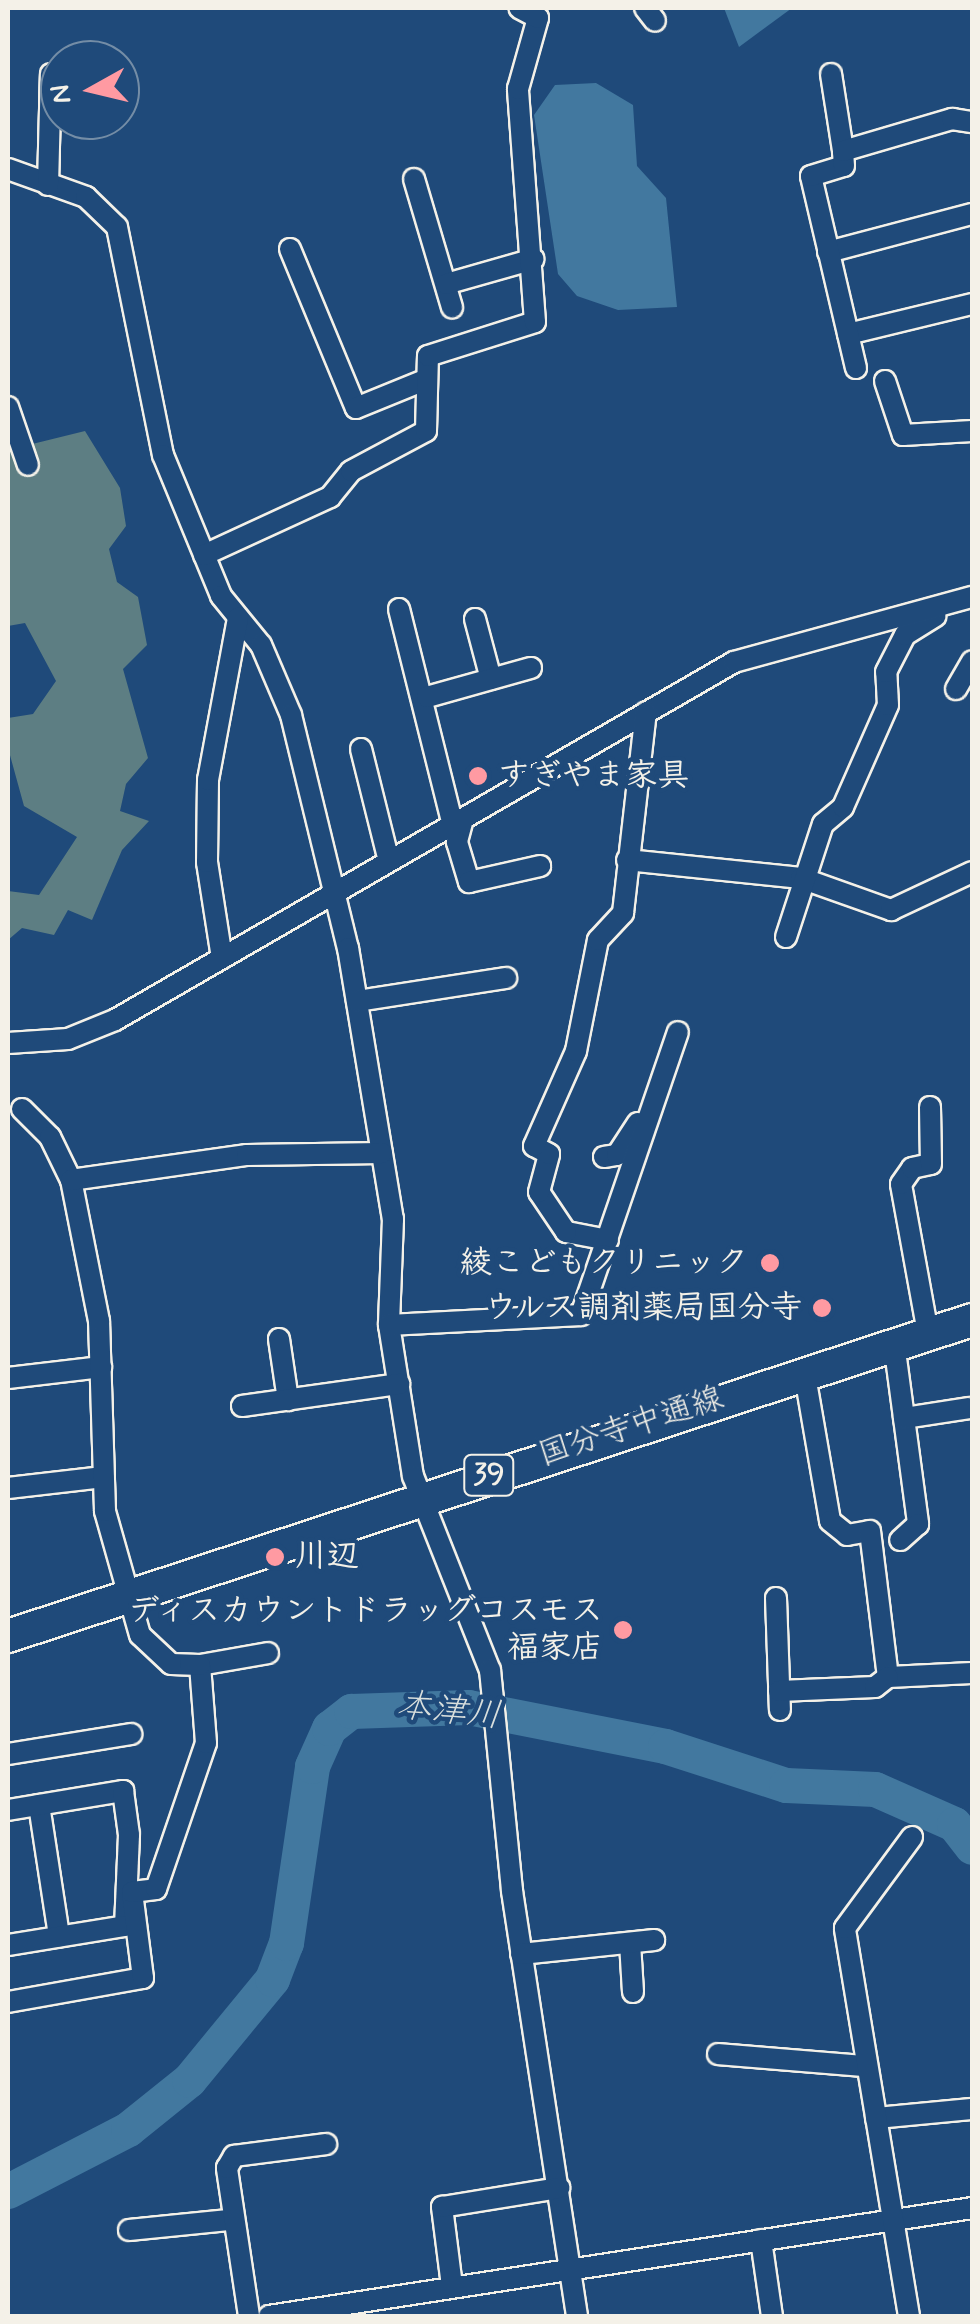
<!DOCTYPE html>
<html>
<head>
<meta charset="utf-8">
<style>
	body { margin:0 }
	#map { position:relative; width:980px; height:2324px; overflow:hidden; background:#1f4a7a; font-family:Mynerve,"Klee One",sans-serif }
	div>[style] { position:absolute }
	.green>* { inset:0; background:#5d7e83 }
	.water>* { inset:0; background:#42789f }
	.river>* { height:35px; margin:-17.5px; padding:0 17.5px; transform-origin:17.5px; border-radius:17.5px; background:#42789f }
	.roads { filter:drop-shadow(2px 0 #f4f1e8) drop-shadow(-2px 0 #f4f1e8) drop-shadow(0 2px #f4f1e8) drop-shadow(0 -2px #f4f1e8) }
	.street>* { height:20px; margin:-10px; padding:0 10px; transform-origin:10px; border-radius:10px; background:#1f4a7a }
	.primary>* { height:32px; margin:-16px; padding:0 16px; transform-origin:16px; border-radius:16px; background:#1f4a7a }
	.dots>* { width:28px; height:28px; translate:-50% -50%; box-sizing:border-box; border:5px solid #1f4a7a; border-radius:50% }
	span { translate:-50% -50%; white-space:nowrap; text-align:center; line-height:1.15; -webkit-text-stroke:9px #1f4a7a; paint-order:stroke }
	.shield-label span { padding:2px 8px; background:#1f4a7a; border:2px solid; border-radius:8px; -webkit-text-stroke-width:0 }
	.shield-label { font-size:30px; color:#f4f1e8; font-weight:700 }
	.poi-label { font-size:32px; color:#f4f1e8; font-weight:700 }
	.left { translate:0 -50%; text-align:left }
	.right { translate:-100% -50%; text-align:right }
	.street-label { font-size:32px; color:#f4f1e8 }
	.water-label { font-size:35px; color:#d9dfdd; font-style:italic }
	.frame { position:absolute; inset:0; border:10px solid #f4f1e8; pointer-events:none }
	.north { position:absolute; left:40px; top:40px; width:100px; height:100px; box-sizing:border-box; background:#1f4a7a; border:2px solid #748da6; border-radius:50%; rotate:262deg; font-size:28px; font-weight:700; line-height:40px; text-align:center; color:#f4f1e8 }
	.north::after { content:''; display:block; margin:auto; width:35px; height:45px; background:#ff9aa2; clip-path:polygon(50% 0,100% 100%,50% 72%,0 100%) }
</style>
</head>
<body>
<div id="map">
	<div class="green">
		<div style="clip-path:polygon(85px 431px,120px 488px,126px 526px,109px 549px,117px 582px,138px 597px,147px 645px,123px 669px,148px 758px,126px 784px,120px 811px,149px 821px,122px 850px,92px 920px,68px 910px,54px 935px,22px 928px,8px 940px,8px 891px,39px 895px,77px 837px,24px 806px,8px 748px,8px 718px,33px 714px,56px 681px,25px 623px,8px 626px,8px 450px)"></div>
	</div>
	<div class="water">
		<div style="clip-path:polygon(724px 8px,792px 8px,739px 47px)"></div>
		<div style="clip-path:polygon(596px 83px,633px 105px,637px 166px,666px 198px,677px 307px,618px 310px,577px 296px,558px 274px,534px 115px,555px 85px)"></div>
	</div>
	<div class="river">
		<div style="left:8px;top:2191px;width:135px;rotate:-27.3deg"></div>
		<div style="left:128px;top:2129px;width:78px;rotate:-38.8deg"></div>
		<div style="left:189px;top:2080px;width:131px;rotate:-50.6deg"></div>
		<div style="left:272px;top:1979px;width:39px;rotate:-69deg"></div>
		<div style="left:286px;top:1943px;width:179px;rotate:-81.6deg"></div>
		<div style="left:312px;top:1766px;width:42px;rotate:-65.9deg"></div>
		<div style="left:329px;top:1728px;width:28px;rotate:-38deg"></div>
		<div style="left:351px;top:1711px;width:117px;rotate:-2deg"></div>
		<div style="left:468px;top:1707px;width:201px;rotate:11.2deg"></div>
		<div style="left:665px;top:1746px;width:127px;rotate:17.9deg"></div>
		<div style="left:786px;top:1785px;width:89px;rotate:2.6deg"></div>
		<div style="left:875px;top:1789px;width:86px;rotate:23.9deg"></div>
		<div style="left:954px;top:1824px;width:29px;rotate:52deg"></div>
	</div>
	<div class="roads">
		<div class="street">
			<div style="left:645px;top:8px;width:16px;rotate:52deg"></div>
			<div style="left:831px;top:74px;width:78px;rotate:81.1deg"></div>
			<div style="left:8px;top:169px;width:83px;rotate:19.7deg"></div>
			<div style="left:86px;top:197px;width:43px;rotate:44.1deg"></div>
			<div style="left:117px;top:227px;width:233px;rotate:78.6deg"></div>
			<div style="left:163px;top:455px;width:152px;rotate:67.6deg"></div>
			<div style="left:221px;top:596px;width:63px;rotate:50.8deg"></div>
			<div style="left:261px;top:645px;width:76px;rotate:66.8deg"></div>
			<div style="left:291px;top:715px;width:240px;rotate:76.3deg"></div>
			<div style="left:348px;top:948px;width:275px;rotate:80.6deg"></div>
			<div style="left:393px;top:1219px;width:106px;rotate:92.2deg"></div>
			<div style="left:389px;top:1325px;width:153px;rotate:81deg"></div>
			<div style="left:413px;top:1476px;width:209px;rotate:68.4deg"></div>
			<div style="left:490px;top:1670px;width:222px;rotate:84.3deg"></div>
			<div style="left:512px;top:1891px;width:430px;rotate:81.3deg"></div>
			<div style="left:414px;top:179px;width:134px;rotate:73.5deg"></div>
			<div style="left:48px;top:185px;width:111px;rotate:-88.5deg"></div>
			<div style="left:290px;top:249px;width:172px;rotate:67.5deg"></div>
			<div style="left:356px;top:408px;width:71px;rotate:-22.2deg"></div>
			<div style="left:828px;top:252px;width:149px;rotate:-14.8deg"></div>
			<div style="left:446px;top:284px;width:91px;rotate:-15.9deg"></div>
			<div style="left:848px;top:334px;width:128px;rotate:-13.6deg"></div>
			<div style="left:856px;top:368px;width:197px;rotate:-103.2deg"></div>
			<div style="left:811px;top:176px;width:34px;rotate:-17deg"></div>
			<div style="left:844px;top:166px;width:15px;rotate:-94deg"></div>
			<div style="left:843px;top:151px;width:114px;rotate:-16.4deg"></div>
			<div style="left:952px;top:119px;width:20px;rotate:9deg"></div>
			<div style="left:885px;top:381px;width:57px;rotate:71.6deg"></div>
			<div style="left:903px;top:435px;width:69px;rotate:-3.3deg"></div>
			<div style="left:8px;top:407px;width:61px;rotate:71deg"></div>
			<div style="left:204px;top:555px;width:139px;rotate:-24.7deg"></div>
			<div style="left:330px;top:497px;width:33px;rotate:-51deg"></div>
			<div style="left:351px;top:471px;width:85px;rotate:-28.1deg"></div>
			<div style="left:426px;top:431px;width:75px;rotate:-88.5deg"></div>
			<div style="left:428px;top:356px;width:112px;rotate:-17.6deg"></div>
			<div style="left:535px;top:322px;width:234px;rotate:-94.2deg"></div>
			<div style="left:518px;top:89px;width:74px;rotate:-74.3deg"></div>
			<div style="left:538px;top:18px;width:21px;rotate:-152deg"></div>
			<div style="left:399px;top:609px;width:223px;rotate:76deg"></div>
			<div style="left:475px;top:619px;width:62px;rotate:75.1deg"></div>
			<div style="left:956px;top:689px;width:32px;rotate:-60deg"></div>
			<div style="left:427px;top:697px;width:108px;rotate:-15.6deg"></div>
			<div style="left:361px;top:749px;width:115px;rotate:76deg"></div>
			<div style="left:463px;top:819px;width:24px;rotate:105deg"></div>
			<div style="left:457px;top:842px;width:42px;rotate:73.3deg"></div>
			<div style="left:469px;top:882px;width:73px;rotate:-12.7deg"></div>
			<div style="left:627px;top:860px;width:175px;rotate:5.9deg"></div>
			<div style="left:801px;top:878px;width:96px;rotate:19.6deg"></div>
			<div style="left:891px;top:910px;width:89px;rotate:-25.1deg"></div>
			<div style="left:786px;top:937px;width:119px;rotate:-71.9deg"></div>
			<div style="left:823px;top:824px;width:26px;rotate:-40deg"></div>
			<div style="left:843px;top:807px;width:111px;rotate:-66.2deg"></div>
			<div style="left:888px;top:705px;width:33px;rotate:-93deg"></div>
			<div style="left:886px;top:672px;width:42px;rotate:-62.8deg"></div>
			<div style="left:905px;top:635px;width:36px;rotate:-32deg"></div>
			<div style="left:222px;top:958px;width:97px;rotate:-98.9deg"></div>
			<div style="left:207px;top:862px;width:82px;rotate:-89.3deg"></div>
			<div style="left:208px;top:780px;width:165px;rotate:-79.5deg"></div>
			<div style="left:357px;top:1001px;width:151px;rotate:-8.8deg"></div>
			<div style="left:8px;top:1043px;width:60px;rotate:-3.8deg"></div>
			<div style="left:68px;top:1039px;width:51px;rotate:-22deg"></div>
			<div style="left:115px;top:1020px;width:715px;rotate:-30.04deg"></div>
			<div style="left:734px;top:662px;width:247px;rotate:-15.3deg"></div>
			<div style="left:22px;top:1109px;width:40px;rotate:45deg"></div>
			<div style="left:50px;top:1137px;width:48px;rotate:64deg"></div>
			<div style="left:604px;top:1157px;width:13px;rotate:-9deg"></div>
			<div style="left:617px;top:1155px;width:38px;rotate:-57deg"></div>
			<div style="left:608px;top:1240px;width:43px;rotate:-169.2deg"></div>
			<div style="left:566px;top:1232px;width:48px;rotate:-124deg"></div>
			<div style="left:539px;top:1192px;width:39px;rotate:-75deg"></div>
			<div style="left:549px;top:1154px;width:17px;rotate:-152deg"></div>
			<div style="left:534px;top:1146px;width:104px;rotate:-66.1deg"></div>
			<div style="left:576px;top:1051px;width:113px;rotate:-78.8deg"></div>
			<div style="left:598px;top:940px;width:37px;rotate:-47deg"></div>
			<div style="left:623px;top:913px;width:202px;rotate:-83.5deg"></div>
			<div style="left:389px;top:1325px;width:192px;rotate:-3deg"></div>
			<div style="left:581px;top:1315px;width:299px;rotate:-71.1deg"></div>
			<div style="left:928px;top:1333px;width:151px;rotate:-100.3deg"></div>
			<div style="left:901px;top:1184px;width:19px;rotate:-55deg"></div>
			<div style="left:912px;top:1168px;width:19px;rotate:-12deg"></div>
			<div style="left:931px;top:1164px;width:57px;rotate:-91deg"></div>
			<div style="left:279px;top:1339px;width:62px;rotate:81.6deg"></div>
			<div style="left:894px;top:1343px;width:183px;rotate:82.4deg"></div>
			<div style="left:918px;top:1524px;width:24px;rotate:138deg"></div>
			<div style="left:804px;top:1370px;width:153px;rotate:80.2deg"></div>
			<div style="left:830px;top:1521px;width:22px;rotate:39deg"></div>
			<div style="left:847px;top:1535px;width:23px;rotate:-10deg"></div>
			<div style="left:870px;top:1531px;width:147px;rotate:83deg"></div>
			<div style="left:888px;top:1677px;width:84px;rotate:-2.7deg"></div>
			<div style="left:8px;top:1378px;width:94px;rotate:-6.7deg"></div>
			<div style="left:242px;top:1406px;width:159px;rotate:-8deg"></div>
			<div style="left:904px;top:1418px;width:66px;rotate:-8.7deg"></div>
			<div style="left:8px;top:1488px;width:96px;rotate:-6.6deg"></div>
			<div style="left:776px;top:1598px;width:112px;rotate:88deg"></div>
			<div style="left:200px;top:1665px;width:69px;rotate:-10deg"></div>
			<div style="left:779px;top:1691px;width:96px;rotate:-2.4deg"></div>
			<div style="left:875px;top:1687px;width:16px;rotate:-38deg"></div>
			<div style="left:8px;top:1754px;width:125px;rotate:-9.2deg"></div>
			<div style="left:39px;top:1805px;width:133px;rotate:81.3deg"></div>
			<div style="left:8px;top:1810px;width:117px;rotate:-9.4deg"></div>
			<div style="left:123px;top:1791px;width:44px;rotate:82.2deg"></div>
			<div style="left:129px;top:1835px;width:91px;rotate:92.5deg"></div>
			<div style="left:125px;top:1926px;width:119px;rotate:170.8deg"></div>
			<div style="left:630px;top:1943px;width:49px;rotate:86.5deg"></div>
			<div style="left:521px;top:1954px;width:134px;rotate:-6deg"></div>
			<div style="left:8px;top:2002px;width:137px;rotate:-10.1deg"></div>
			<div style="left:143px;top:1978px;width:87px;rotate:-97.3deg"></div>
			<div style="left:132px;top:1892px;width:24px;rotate:-7deg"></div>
			<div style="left:156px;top:1889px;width:154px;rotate:-71.1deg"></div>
			<div style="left:206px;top:1743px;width:78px;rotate:-94.4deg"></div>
			<div style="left:200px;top:1665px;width:29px;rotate:-178deg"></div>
			<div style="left:171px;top:1664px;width:42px;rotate:-136.9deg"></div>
			<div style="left:140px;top:1635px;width:129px;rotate:-105.8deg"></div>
			<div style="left:105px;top:1511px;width:190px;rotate:-91.8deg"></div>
			<div style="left:99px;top:1321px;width:144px;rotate:-101.2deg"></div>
			<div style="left:71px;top:1180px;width:178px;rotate:-8.1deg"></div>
			<div style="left:247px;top:1155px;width:135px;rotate:-0.8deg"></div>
			<div style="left:718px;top:2054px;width:145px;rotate:4.7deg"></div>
			<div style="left:876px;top:2118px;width:96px;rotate:-5.4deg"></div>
			<div style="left:129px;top:2230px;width:100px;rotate:-5.7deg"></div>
			<div style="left:761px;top:2240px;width:77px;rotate:81.8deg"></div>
			<div style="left:452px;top:2286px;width:80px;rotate:-97.2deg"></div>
			<div style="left:442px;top:2207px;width:119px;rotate:-9.2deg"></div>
			<div style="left:249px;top:2316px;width:150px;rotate:-98.5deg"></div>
			<div style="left:227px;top:2168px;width:14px;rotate:-60deg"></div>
			<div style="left:234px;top:2156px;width:93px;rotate:-7.4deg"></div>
			<div style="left:269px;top:2316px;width:711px;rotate:-8.73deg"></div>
			<div style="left:909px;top:2316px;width:393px;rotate:-99.4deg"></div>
			<div style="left:845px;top:1928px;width:113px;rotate:-53.6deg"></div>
		</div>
		<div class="primary">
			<div style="left:8px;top:1636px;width:1014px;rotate:-18.15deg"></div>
		</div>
	</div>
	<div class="dots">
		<div style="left:478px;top:776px;background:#ff9aa2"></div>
		<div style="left:770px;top:1263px;background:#ff9aa2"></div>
		<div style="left:822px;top:1308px;background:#ff9aa2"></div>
		<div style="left:275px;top:1557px;background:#ff9aa2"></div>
		<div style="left:623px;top:1630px;background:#ff9aa2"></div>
	</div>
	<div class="shield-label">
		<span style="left:489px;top:1475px">39</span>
	</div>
	<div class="poi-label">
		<span class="left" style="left:498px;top:776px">すぎやま家具</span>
		<span class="right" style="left:748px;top:1263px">綾こどもクリニック</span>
		<span class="right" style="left:802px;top:1308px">ウルス調剤薬局国分寺</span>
		<span class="left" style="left:295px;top:1557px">川辺</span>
		<span class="right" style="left:603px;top:1630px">ディスカウントドラッグコスモス<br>福家店</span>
	</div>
	<div class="street-label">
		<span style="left:631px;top:1427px;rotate:-18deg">国分寺中通線</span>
	</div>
	<div class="water-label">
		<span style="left:449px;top:1711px;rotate:6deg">本津川</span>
	</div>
	<div class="frame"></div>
	<div class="north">N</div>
</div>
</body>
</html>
